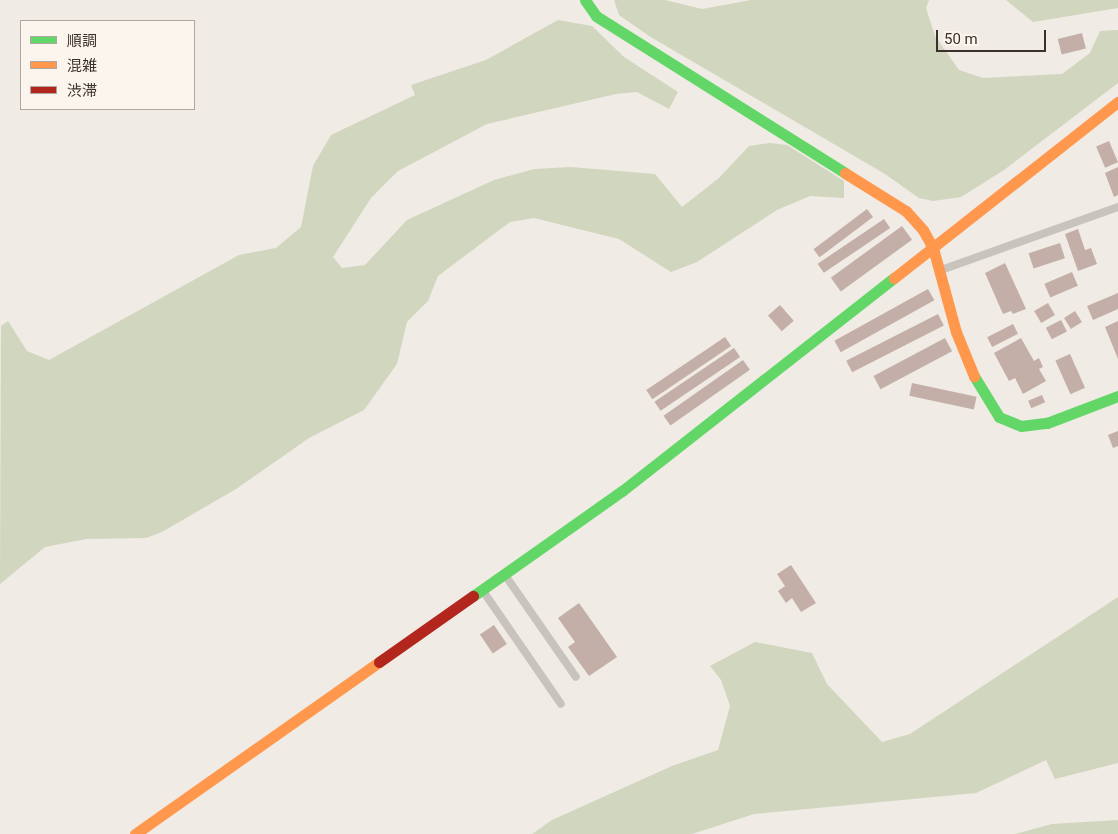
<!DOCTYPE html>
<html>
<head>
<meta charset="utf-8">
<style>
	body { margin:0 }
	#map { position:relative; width:1118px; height:834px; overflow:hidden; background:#f0ebe5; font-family:Roboto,"Noto Sans JP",sans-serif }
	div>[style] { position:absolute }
	.green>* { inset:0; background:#d1d6bf }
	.building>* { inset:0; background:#c3afa7; transform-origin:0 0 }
	.lane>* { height:8px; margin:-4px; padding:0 4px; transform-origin:4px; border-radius:4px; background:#c9c3be }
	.fast>* { height:11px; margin:-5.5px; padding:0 5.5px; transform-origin:5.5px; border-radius:5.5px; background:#63d668 }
	.slow>* { height:11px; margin:-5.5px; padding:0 5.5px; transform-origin:5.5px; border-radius:5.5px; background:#ff974d }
	.jam>* { height:11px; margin:-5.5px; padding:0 5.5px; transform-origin:5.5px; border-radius:5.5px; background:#b3261e }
	span { translate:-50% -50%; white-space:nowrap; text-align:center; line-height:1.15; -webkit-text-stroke:4.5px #fbf5ee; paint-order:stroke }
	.legend { position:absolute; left:20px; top:20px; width:175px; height:90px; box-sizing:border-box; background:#fbf5ee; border:1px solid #aea6a0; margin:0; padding:6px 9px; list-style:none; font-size:15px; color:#3b302b }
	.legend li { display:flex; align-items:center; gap:10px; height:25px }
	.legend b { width:25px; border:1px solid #aea6a0 }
	.scale { position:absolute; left:936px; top:30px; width:110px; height:22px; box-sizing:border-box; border:2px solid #3b302b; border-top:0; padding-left:6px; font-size:15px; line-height:18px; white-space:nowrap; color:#3b302b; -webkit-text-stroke:4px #fbf5ee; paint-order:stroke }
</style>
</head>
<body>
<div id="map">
	<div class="green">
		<div style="clip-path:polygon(614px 0,665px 0,702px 9px,751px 0,929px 0,926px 8px,935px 36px,959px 70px,983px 78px,1062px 74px,1090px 53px,1100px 31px,1118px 30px,1118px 83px,1004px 170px,961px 197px,933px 201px,919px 198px,885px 174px,649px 36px,619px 15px)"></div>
		<div style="clip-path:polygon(1006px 0,1118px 0,1118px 8px,1033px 22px)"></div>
		<div style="clip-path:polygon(558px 20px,592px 26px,624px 57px,678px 92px,669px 109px,637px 92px,616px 94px,487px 124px,398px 171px,371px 198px,333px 257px,342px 268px,365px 265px,407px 220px,494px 180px,534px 169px,571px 167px,655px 174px,682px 207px,719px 178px,749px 146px,770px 143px,787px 145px,844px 181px,844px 198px,810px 196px,777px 210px,697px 262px,671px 272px,619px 239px,534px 218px,510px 222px,438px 276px,428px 301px,407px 322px,397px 364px,364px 410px,309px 438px,236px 489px,162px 532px,146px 538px,86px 539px,45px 547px,0 584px,1px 326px,8px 321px,27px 351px,49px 360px,239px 255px,276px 248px,301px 227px,313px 166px,331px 135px,415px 95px,411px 85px,486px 60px)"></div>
		<div style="clip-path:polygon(1118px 597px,1118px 763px,1055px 779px,1046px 760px,976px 793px,754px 814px,692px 834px,532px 834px,552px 820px,672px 766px,718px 750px,730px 706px,721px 680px,710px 666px,755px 642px,812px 653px,827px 684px,882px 742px,910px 734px)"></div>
		<div style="clip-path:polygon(1118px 820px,1118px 834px,1015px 834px,1052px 824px)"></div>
	</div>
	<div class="building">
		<div style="left:1082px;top:33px;width:16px;height:25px;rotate:76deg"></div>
		<div style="left:1109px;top:141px;width:23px;height:14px;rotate:67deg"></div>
		<div style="clip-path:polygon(1118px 167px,1118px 195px,1114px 197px,1105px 173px)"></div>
		<div style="left:867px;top:209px;width:10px;height:67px;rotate:53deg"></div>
		<div style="left:884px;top:219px;width:11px;height:80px;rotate:56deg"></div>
		<div style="left:902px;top:226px;width:17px;height:88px;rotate:54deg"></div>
		<div style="clip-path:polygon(1078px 229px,1085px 250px,1091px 248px,1097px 264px,1078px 271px,1065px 234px)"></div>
		<div style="left:1060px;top:243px;width:16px;height:33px;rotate:72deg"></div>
		<div style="clip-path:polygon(1005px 263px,1026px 309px,1013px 314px,1011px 311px,1003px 314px,985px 273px)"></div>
		<div style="left:1072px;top:272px;width:15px;height:30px;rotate:67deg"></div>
		<div style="left:928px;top:289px;width:13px;height:107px;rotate:61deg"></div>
		<div style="clip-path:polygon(1118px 293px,1118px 309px,1093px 320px,1087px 306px)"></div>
		<div style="left:1048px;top:303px;width:14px;height:16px;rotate:60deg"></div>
		<div style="left:780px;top:305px;width:21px;height:16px;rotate:49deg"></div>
		<div style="left:1075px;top:311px;width:13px;height:13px;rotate:58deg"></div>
		<div style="left:938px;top:314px;width:13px;height:103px;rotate:63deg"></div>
		<div style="left:1061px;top:320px;width:13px;height:17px;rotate:63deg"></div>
		<div style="clip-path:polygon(1118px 321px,1118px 359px,1105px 327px)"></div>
		<div style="left:1013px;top:324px;width:11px;height:29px;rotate:63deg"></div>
		<div style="left:725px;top:337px;width:11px;height:95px;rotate:56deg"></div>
		<div style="left:945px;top:338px;width:15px;height:81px;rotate:62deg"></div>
		<div style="clip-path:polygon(1021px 338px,1034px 361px,1039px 358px,1043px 367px,1039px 369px,1046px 381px,1023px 394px,1015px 378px,1009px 381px,994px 353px)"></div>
		<div style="left:734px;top:348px;width:11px;height:96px;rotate:56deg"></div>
		<div style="left:1070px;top:354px;width:37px;height:16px;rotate:66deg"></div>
		<div style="left:743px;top:360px;width:12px;height:97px;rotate:55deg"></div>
		<div style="left:912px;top:383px;width:66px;height:13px;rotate:12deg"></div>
		<div style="left:1042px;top:395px;width:8px;height:15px;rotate:67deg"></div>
		<div style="clip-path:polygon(1118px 431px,1118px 446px,1113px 448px,1108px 435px)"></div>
		<div style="clip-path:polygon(791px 565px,816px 603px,801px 612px,792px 598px,786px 603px,778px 591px,785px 586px,777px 574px)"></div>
		<div style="clip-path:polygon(579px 603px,617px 657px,589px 676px,568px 647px,575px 642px,558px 618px)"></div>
		<div style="left:494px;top:625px;width:23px;height:17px;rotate:56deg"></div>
	</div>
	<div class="lane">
		<div style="left:941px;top:270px;width:188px;rotate:-19.6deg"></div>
		<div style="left:505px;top:575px;width:124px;rotate:55.2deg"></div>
		<div style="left:483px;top:591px;width:137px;rotate:55.4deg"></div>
	</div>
	<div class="fast">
		<div style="left:585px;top:0;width:19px;rotate:55deg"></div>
		<div style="left:596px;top:16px;width:294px;rotate:32.2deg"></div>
		<div style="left:974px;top:376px;width:48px;rotate:58.6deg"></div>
		<div style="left:999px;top:417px;width:24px;rotate:22deg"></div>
		<div style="left:1021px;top:426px;width:26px;rotate:-7deg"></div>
		<div style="left:1047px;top:423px;width:76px;rotate:-20.8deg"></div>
		<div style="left:473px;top:596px;width:182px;rotate:-35.2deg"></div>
		<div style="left:622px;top:491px;width:345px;rotate:-38.1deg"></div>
	</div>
	<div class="slow">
		<div style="left:845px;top:173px;width:72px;rotate:31.9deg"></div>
		<div style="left:906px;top:211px;width:25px;rotate:48deg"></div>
		<div style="left:923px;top:230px;width:21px;rotate:61deg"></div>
		<div style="left:933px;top:248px;width:87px;rotate:74.7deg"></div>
		<div style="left:956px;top:332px;width:48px;rotate:67.8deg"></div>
		<div style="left:894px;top:278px;width:285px;rotate:-38.2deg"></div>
		<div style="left:135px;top:834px;width:299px;rotate:-35.2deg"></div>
	</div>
	<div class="jam">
		<div style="left:379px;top:662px;width:115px;rotate:-35.1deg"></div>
	</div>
	<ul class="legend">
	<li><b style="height:6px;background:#63d668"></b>順調</li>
	<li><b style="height:6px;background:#ff974d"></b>混雑</li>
	<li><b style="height:6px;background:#b3261e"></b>渋滞</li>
	</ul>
	<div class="scale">50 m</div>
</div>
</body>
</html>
